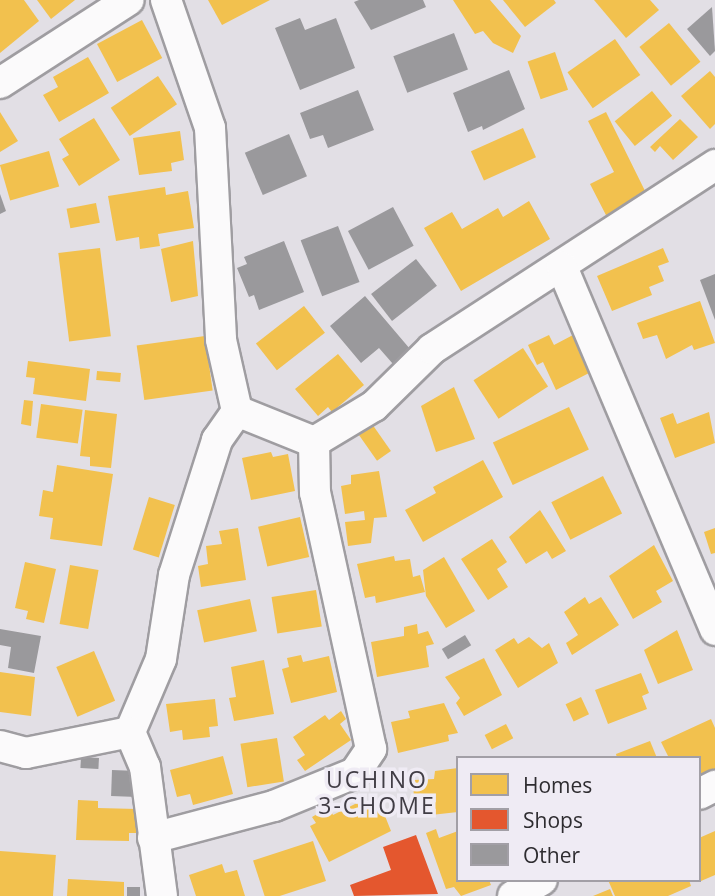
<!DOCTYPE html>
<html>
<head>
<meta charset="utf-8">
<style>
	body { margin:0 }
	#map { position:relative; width:715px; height:896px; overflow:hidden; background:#e2dfe5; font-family:"Open Sans",sans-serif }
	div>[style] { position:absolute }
	.homes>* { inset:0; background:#f2c14e; transform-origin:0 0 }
	.shops>* { inset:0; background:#e4572e }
	.building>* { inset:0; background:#9a999c; transform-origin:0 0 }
	.roads { filter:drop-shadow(2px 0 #9f9da1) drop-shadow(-2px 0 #9f9da1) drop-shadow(0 2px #9f9da1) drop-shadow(0 -2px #9f9da1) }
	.street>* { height:30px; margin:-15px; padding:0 15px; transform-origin:15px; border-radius:15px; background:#fbfafb }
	span { translate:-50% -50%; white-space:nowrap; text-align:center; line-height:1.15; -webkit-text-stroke:7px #efebf4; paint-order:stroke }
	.neighbourhood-label { font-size:23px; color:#413d45; letter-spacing:2px }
	.legend { position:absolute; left:456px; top:756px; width:245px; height:126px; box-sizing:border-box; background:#efebf4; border:2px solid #a29fa6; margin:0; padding:9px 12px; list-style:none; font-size:21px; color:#2e2c30 }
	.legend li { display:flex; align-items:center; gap:14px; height:35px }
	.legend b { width:35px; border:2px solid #a29fa6 }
</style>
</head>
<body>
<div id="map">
	<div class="homes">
		<div style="clip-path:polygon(0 0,24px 0,39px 21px,0 53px)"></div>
		<div style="clip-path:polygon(37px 0,75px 0,51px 19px)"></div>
		<div style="clip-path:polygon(208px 0,270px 0,222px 25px)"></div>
		<div style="clip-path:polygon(453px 0,490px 0,521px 36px,513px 53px,493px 43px,483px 31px,475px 34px)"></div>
		<div style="clip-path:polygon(503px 0,554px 0,556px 3px,525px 27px)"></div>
		<div style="clip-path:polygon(594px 0,650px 0,659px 10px,626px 38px)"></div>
		<div style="left:142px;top:20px;width:43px;height:51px;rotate:62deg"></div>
		<div style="left:669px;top:23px;width:50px;height:38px;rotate:51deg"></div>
		<div style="left:615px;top:39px;width:44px;height:58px;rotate:55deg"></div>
		<div style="left:555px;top:52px;width:40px;height:29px;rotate:71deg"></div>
		<div style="clip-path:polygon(88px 57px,109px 93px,59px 122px,43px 95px,58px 87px,53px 77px)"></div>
		<div style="clip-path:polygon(710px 71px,715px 77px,715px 124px,710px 129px,681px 96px)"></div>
		<div style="left:158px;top:76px;width:34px;height:57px;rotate:56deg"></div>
		<div style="left:652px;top:91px;width:32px;height:48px;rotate:51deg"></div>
		<div style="clip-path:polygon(0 112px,18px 141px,0 152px)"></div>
		<div style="clip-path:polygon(606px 112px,649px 199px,608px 219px,590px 184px,614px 172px,588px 121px)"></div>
		<div style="clip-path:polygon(94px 118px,120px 160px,79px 186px,62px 159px,69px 155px,59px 139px)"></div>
		<div style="clip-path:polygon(680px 119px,698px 137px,673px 160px,660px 146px,655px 152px,650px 147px)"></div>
		<div style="left:523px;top:128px;width:32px;height:57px;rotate:66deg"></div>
		<div style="clip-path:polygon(180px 131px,184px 160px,171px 163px,172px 171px,139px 175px,133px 138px)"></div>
		<div style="left:49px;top:151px;width:37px;height:51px;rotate:74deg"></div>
		<div style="clip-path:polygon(165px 187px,166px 195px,188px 191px,194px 228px,158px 234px,160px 246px,140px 249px,139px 237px,116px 241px,108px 196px)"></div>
		<div style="clip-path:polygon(529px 201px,550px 239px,461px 291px,424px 228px,452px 212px,462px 229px,498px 208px,503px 217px)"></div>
		<div style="left:96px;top:203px;width:20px;height:30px;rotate:79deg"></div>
		<div style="clip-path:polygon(193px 241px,198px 296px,171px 302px,161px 249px)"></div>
		<div style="left:100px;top:248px;width:89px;height:42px;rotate:83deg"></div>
		<div style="clip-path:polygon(663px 248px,669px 262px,658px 266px,664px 281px,649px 287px,652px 295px,612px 311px,597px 276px)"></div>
		<div style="clip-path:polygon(700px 301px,715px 343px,694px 350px,692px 345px,666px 359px,657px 335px,643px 339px,637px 323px)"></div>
		<div style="left:304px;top:306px;width:34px;height:61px;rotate:52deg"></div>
		<div style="clip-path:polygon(549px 335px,554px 345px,573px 335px,591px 372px,556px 390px,543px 362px,537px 365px,528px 345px)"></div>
		<div style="left:205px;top:336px;width:55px;height:69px;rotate:82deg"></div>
		<div style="left:523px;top:348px;width:46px;height:59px;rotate:57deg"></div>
		<div style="clip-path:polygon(338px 354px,364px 385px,332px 412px,328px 407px,318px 416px,295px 389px)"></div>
		<div style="clip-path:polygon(28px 361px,90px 369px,86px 401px,33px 394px,35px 378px,26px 377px)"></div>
		<div style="left:97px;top:371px;width:24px;height:9px;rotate:5deg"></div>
		<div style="clip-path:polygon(454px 387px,475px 439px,436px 452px,421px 406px)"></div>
		<div style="clip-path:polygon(24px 400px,33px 401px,31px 426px,21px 424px)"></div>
		<div style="left:41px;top:404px;width:42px;height:34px;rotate:8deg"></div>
		<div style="left:569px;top:407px;width:47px;height:84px;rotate:65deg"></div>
		<div style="clip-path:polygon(85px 410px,117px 414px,111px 468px,90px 466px,90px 457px,80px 456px)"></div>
		<div style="clip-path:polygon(709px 412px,715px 443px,675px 458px,660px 418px,673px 413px,677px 424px)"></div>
		<div style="left:372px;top:424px;width:33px;height:17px;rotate:55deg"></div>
		<div style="clip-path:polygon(271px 452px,273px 457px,288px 454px,295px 491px,251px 500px,242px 458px)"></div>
		<div style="clip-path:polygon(483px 460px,503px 497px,423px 542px,405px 510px,436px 493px,433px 487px)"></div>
		<div style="clip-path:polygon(57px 465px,113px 474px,102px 546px,50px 539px,53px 518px,39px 516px,43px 490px,53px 492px)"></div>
		<div style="clip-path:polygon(379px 471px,387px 517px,374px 518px,371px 543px,348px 546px,345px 522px,365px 520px,364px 511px,345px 514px,341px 486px,351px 484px,351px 475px)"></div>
		<div style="left:603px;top:476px;width:42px;height:58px;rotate:63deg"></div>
		<div style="left:149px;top:497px;width:27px;height:55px;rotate:17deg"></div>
		<div style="clip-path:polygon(540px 510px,566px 551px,552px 559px,547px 551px,526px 564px,509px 537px)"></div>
		<div style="left:300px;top:517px;width:41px;height:43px;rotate:77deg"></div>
		<div style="clip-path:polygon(238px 528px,246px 580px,201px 587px,198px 566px,208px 564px,206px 546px,222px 544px,219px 531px)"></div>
		<div style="clip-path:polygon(715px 528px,715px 553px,711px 554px,704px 532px)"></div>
		<div style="clip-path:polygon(492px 539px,507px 562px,497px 569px,508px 587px,488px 600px,461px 559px)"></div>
		<div style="clip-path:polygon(654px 545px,673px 581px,656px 591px,662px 602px,633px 619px,609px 576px)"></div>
		<div style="clip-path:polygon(394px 556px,395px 561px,410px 559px,413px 577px,420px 575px,425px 592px,376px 603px,375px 596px,365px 598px,357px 564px)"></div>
		<div style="clip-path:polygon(444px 557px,475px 611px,446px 628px,426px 596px,423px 570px)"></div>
		<div style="clip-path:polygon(25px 562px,56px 569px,44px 623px,26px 619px,28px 611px,15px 608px)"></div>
		<div style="left:70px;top:565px;width:29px;height:60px;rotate:10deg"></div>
		<div style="left:316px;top:590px;width:37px;height:45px;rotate:81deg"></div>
		<div style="clip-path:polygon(585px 597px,589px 604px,601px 597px,619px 625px,572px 655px,566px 643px,578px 635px,564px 612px)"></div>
		<div style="left:250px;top:599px;width:33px;height:54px;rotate:78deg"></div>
		<div style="clip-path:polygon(417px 624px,418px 634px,428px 631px,434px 644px,426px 646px,429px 667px,377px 677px,371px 642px,404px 636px,404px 627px)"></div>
		<div style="clip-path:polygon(677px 630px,693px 670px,658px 684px,644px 650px)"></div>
		<div style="clip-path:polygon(529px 637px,542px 648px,549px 643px,558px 663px,518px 688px,495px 650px,514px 638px,518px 644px)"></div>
		<div style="left:94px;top:651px;width:54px;height:41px;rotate:67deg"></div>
		<div style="clip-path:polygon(301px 655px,303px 662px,329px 656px,337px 692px,291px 703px,282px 669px,289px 667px,287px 658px)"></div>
		<div style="clip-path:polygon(484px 658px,502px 695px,464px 716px,456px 703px,460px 698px,445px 677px)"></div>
		<div style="clip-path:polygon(264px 660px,274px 714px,234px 721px,229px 698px,236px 697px,231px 667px)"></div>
		<div style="clip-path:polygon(0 672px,35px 677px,31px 716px,0 712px)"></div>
		<div style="clip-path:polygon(641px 673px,649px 693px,642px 696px,647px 709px,608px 724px,595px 690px)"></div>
		<div style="left:581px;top:697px;width:19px;height:17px;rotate:65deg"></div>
		<div style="clip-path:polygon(215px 699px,218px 726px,209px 727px,210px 737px,183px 740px,182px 730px,170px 732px,166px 704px)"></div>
		<div style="clip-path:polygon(444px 703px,458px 733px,448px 735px,449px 741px,398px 753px,391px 722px,410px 718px,408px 711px)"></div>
		<div style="clip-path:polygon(341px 711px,346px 719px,340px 724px,351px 740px,305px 771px,297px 760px,305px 755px,293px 737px,325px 715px,329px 720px)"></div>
		<div style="clip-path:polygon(711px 719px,715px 728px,715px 779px,699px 786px,699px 758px,669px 758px,661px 742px)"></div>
		<div style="left:506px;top:724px;width:16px;height:24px;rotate:63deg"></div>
		<div style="left:277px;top:738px;width:44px;height:37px;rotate:81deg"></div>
		<div style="clip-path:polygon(650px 741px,657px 758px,617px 758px,616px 754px)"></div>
		<div style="clip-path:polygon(223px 756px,233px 794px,193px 805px,190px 794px,177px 797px,170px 770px)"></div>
		<div style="clip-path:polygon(458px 768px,458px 812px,413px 817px,414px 780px,434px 779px,435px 771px)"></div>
		<div style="clip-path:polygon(365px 799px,370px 811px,381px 806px,391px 831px,329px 862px,310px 826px,316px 823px,312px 817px,329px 807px,333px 815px)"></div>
		<div style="clip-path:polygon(78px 800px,98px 801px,98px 808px,137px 809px,136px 833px,129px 833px,129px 841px,76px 840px)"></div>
		<div style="clip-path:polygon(436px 829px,439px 838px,458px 831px,458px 880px,489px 880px,491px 885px,461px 896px,454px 887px,446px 889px,426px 833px)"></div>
		<div style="clip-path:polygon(715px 831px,715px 875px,701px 881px,699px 838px)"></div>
		<div style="left:313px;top:841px;width:42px;height:63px;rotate:72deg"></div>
		<div style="left:0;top:851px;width:56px;height:45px;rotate:4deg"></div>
		<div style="clip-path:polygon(222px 864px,225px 873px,237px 870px,245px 896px,196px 896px,189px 875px)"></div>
		<div style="clip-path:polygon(68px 879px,124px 882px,124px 896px,67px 896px)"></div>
		<div style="clip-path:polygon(608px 880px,689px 880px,691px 886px,668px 896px,615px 896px)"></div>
		<div style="clip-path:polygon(610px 889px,613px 896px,593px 896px)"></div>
	</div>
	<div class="shops">
		<div style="clip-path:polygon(416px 835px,438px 894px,354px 896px,350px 885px,391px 870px,383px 847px)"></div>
	</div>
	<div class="building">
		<div style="clip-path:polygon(359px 0,423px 0,426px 7px,371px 30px,354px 2px)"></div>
		<div style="clip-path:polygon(712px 7px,715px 51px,710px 56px,687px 29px)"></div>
		<div style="clip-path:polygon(300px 18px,305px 30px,336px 18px,355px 68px,300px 90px,275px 28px)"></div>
		<div style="left:454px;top:33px;width:39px;height:65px;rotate:69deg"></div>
		<div style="clip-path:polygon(509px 70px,525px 109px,483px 130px,482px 126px,468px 132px,453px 93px)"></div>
		<div style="clip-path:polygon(358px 90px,374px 130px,328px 148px,323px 135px,310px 139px,300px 113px)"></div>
		<div style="left:289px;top:134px;width:46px;height:48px;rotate:67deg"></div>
		<div style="clip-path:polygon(0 194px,6px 211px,0 214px)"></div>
		<div style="left:393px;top:207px;width:44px;height:51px;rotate:62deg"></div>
		<div style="left:338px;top:226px;width:60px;height:40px;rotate:69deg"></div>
		<div style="clip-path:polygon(284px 241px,304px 292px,259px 310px,254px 295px,249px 297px,237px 268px,247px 264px,244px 257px)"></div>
		<div style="left:416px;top:259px;width:34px;height:57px;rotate:52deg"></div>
		<div style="clip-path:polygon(715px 274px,715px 320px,700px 280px)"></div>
		<div style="clip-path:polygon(365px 296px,410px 349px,393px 364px,379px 348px,361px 363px,330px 326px)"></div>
		<div style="clip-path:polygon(0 629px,41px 636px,34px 673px,8px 668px,11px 647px,0 645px)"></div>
		<div style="left:465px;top:635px;width:12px;height:27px;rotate:59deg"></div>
		<div style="left:81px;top:757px;width:18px;height:11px;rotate:3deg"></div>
		<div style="left:112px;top:770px;width:26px;height:26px;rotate:2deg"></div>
		<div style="left:127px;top:887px;width:13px;height:9px"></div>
	</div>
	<div class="roads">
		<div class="street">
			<div style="left:166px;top:0;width:135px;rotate:71deg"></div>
			<div style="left:210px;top:128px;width:212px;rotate:87deg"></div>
			<div style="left:221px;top:340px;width:73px;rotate:77.3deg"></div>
			<div style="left:237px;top:411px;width:83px;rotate:21.9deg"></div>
			<div style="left:314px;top:442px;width:70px;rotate:-31deg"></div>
			<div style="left:374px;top:406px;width:81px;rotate:-44.5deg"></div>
			<div style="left:432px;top:349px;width:338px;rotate:-33deg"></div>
			<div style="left:0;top:83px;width:153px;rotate:-32.8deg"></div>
			<div style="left:562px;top:267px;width:394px;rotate:67.1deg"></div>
			<div style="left:130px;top:732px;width:79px;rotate:-67deg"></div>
			<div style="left:161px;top:659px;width:85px;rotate:-81.2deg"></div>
			<div style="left:174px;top:575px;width:142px;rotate:-72.3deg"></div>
			<div style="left:217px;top:440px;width:35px;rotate:-55deg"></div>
			<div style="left:0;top:746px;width:27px;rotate:15deg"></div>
			<div style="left:26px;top:753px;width:106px;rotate:-11.4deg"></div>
			<div style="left:130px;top:732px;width:38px;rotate:67deg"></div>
			<div style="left:145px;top:767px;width:130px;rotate:82.5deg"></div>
			<div style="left:699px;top:794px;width:18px;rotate:-27deg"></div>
			<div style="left:153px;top:838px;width:125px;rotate:-14.8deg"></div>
			<div style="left:274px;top:806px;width:87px;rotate:-22.2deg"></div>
			<div style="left:355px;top:773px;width:29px;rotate:-56deg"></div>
			<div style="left:371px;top:749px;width:262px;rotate:-102.3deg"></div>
			<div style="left:315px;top:493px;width:51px;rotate:-91.1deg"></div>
			<div style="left:513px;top:896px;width:33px;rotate:-29deg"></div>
		</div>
	</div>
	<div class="neighbourhood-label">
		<span style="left:377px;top:792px">UCHINO<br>3-CHOME</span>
	</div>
	<ul class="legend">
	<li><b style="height:19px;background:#f2c14e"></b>Homes</li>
	<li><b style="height:19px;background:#e4572e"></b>Shops</li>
	<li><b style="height:19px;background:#9a999c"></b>Other</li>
	</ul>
</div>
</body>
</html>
